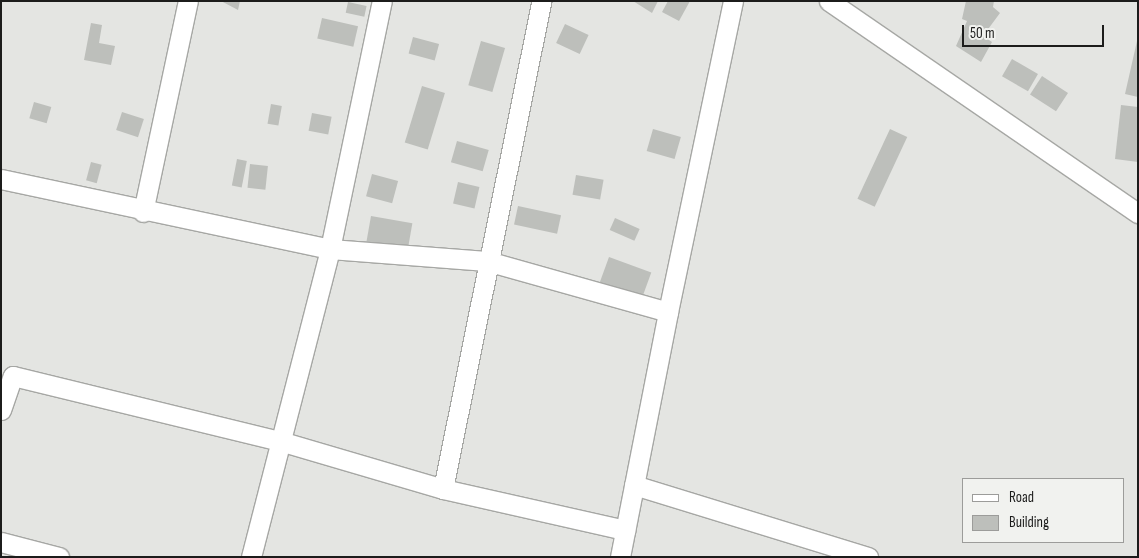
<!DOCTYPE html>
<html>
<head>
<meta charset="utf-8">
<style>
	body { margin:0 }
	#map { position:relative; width:1139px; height:558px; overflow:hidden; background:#e4e5e2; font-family:"Sofia Sans Condensed",sans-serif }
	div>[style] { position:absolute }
	.building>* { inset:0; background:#bdbfbb; transform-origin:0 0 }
	.roads { filter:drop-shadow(1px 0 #a6a7a4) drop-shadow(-1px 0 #a6a7a4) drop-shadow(0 1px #a6a7a4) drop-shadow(0 -1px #a6a7a4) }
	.street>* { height:19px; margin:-9.5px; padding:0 9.5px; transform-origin:9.5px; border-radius:9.5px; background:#fff }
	span { translate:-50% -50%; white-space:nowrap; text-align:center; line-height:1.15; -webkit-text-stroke:4.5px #f1f2ef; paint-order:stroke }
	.frame { position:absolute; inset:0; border:2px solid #1c1c1b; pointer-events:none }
	.legend { position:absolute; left:962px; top:478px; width:162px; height:65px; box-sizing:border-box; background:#f1f2ef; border:1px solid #9c9c9a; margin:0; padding:6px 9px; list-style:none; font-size:15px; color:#1c1c1b }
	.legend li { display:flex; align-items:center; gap:10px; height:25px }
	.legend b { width:25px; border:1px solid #9c9c9a }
	.scale { position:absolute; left:962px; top:25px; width:142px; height:22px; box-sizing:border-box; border:2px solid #1c1c1b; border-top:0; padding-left:6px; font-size:15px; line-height:18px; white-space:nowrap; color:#1c1c1b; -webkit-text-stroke:4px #f1f2ef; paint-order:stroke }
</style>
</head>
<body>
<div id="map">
	<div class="building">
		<div style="clip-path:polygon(221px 1px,240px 1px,238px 10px)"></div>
		<div style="clip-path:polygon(633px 1px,658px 1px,652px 13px)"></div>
		<div style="clip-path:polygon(668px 1px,690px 1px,679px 21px,662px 12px)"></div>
		<div style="clip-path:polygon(966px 1px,994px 1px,993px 7px,1000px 13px,983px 36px,992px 42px,981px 62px,956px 46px,967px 21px,962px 19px)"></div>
		<div style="left:348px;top:2px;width:19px;height:11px;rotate:12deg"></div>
		<div style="left:322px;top:18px;width:37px;height:21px;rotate:13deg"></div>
		<div style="clip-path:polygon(91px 23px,102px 25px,99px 43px,115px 46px,111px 65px,84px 60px)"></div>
		<div style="left:565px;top:24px;width:26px;height:21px;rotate:25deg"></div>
		<div style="left:413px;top:37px;width:27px;height:17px;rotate:15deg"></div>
		<div style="left:481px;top:41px;width:25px;height:46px;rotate:16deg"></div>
		<div style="clip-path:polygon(1137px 41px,1138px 41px,1138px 97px,1125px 94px)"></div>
		<div style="left:1012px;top:59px;width:30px;height:20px;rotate:30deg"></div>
		<div style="left:1042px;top:76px;width:31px;height:22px;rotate:33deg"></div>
		<div style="left:422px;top:86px;width:24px;height:59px;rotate:17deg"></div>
		<div style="left:34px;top:102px;width:18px;height:17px;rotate:16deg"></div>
		<div style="left:271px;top:104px;width:11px;height:20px;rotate:10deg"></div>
		<div style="clip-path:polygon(1121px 105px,1138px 107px,1138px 162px,1115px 159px)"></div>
		<div style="left:122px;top:112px;width:23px;height:19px;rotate:18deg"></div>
		<div style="left:312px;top:113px;width:20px;height:18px;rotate:11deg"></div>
		<div style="left:653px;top:129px;width:29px;height:23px;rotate:16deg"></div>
		<div style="left:890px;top:129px;width:19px;height:77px;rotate:25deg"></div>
		<div style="left:457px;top:141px;width:33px;height:22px;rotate:16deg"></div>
		<div style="left:237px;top:159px;width:10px;height:27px;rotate:11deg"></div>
		<div style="left:91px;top:162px;width:11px;height:19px;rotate:15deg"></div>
		<div style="left:250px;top:164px;width:18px;height:24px;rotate:6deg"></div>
		<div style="left:372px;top:174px;width:27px;height:23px;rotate:15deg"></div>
		<div style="left:576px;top:175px;width:28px;height:20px;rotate:10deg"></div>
		<div style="left:458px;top:182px;width:22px;height:22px;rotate:13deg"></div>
		<div style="left:518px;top:206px;width:44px;height:19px;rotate:12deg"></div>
		<div style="left:371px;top:216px;width:42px;height:26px;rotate:10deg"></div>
		<div style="left:615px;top:218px;width:27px;height:13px;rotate:24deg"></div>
		<div style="left:609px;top:257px;width:45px;height:29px;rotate:20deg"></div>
	</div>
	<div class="roads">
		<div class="street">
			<div style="left:829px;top:1px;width:375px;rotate:34.5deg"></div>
			<div style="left:1px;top:179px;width:336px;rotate:12deg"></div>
			<div style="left:330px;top:249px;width:157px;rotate:4.4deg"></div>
			<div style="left:487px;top:261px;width:188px;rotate:15.7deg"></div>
			<div style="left:668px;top:312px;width:318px;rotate:-78.2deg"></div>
			<div style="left:143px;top:212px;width:216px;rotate:-78deg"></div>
			<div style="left:1px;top:410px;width:36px;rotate:-71deg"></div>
			<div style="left:13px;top:376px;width:275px;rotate:13.7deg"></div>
			<div style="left:280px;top:441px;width:170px;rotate:16.4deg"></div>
			<div style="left:443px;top:489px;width:187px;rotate:12.7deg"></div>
			<div style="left:634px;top:485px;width:245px;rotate:17.1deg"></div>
			<div style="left:443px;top:489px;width:498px;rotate:-78.6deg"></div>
			<div style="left:1px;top:542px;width:60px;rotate:14.5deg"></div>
			<div style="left:251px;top:557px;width:318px;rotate:-75.6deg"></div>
			<div style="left:330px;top:249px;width:253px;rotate:-78.2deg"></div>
			<div style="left:620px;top:557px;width:250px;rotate:-78.9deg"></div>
		</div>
	</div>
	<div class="frame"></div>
	<ul class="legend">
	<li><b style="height:6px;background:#fff"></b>Road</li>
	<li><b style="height:14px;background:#bdbfbb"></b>Building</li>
	</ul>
	<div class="scale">50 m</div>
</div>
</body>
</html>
